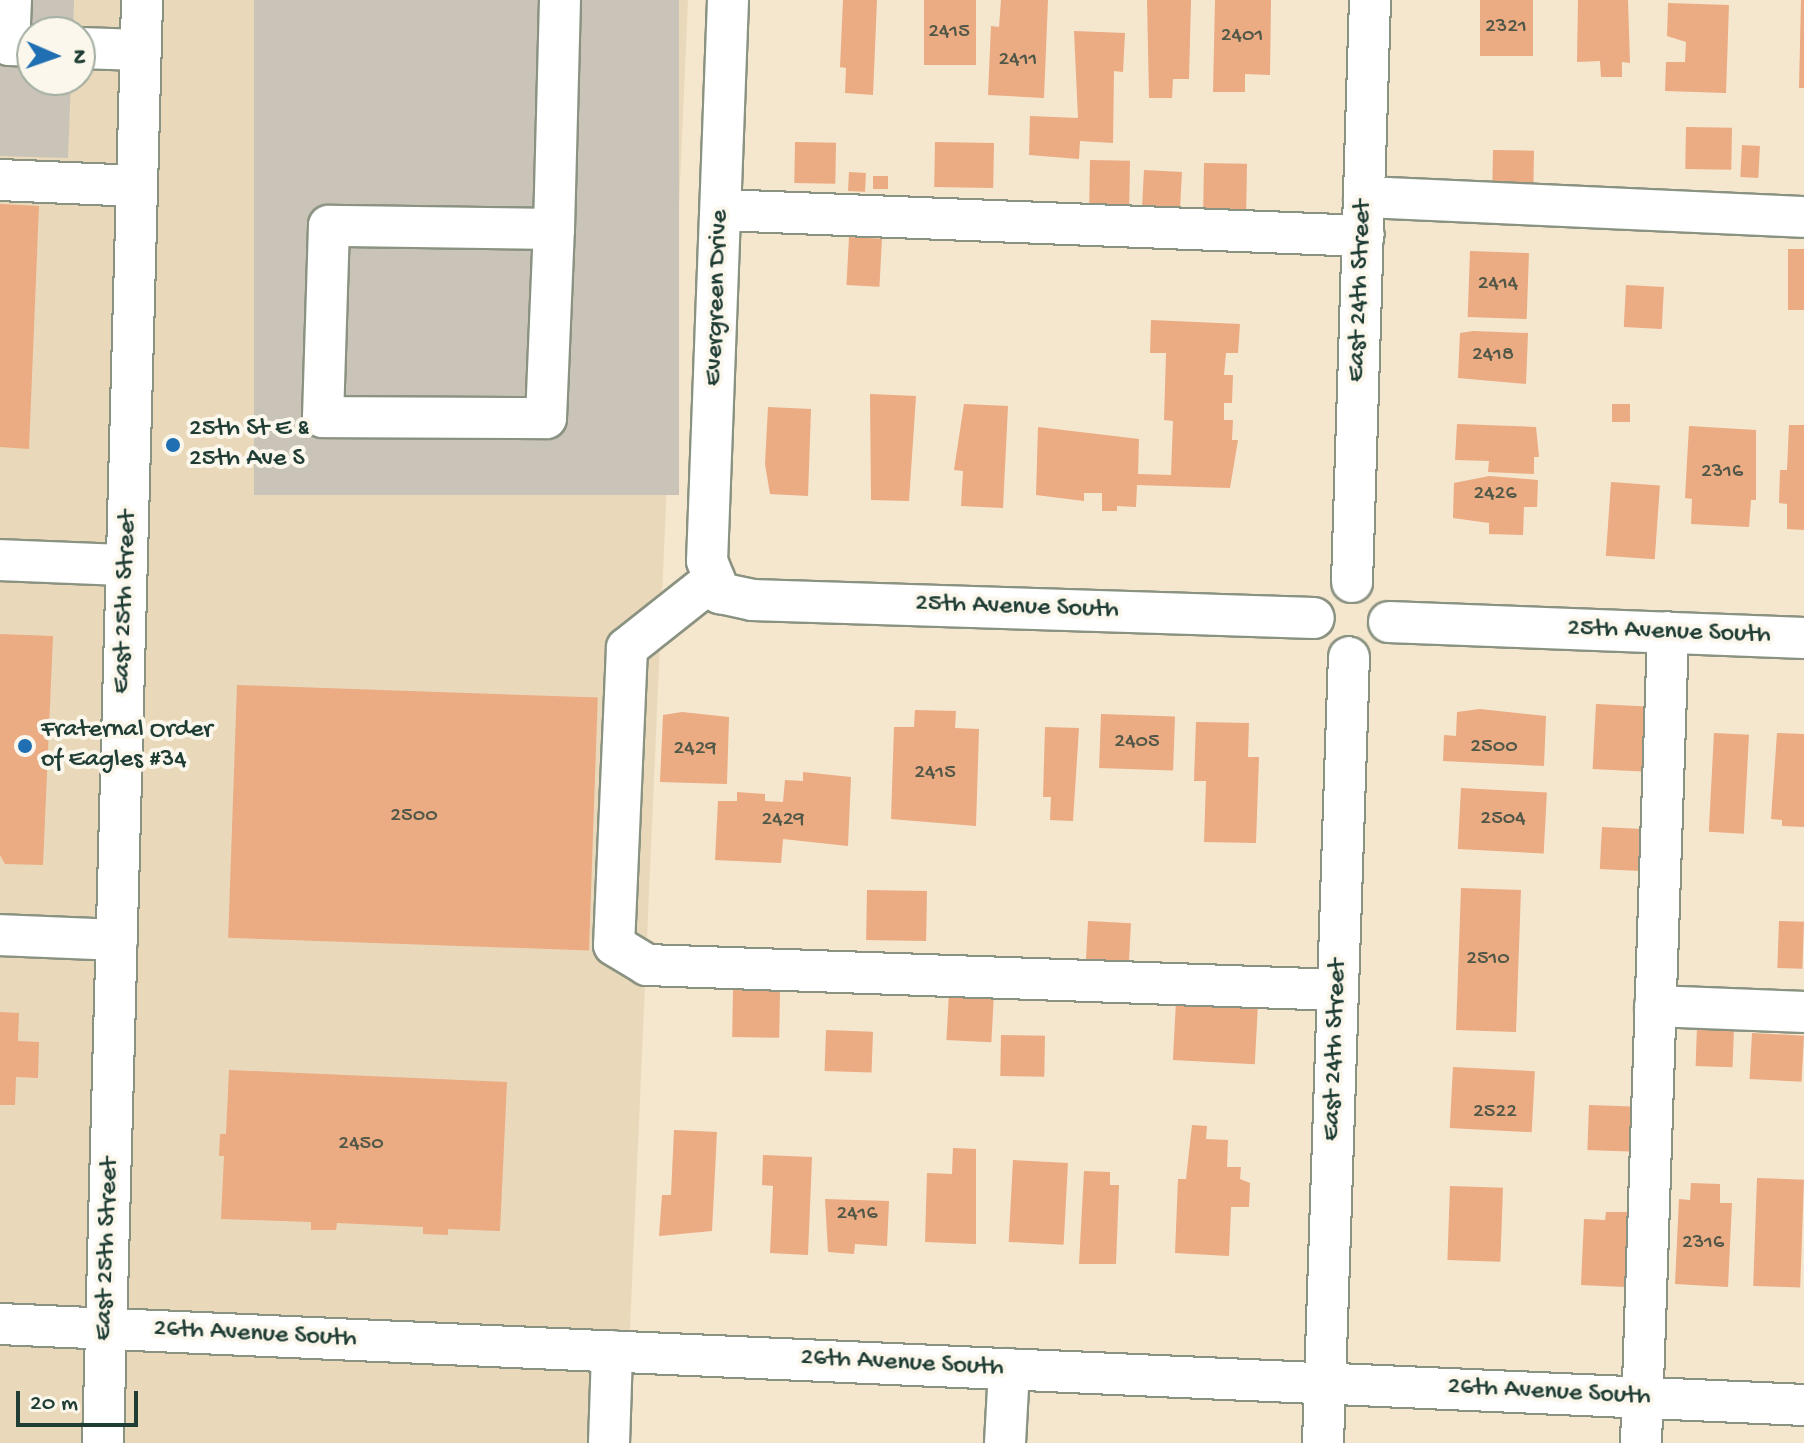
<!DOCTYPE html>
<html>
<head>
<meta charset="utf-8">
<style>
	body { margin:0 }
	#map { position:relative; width:1804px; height:1443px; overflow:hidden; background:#f5e6ce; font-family:"Gochi Hand",sans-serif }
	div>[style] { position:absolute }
	.built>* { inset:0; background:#e9d9ba }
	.industrial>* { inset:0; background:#c9c3b8; transform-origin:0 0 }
	.building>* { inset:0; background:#ebab83; transform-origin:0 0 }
	.roads { filter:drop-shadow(2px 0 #8a9281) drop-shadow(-2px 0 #8a9281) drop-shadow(0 2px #8a9281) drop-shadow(0 -2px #8a9281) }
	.minor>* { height:40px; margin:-20px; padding:0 20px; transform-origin:20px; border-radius:20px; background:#fff }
	.dots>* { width:22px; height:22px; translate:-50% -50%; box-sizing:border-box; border:4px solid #fbf7ec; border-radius:50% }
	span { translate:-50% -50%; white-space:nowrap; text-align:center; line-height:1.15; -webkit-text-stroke:8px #fbf7ec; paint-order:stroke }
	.number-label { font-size:22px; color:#525848 }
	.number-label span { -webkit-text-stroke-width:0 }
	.street-label { font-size:26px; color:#1f3d34 }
	.poi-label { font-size:26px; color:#1f3d34 }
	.left { translate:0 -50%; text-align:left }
	.north { position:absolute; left:16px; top:16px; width:80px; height:80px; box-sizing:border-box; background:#fbf7ec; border:2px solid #a3ada2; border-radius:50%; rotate:92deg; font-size:22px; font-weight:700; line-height:32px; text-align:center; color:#1f3d34 }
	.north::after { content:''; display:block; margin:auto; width:28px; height:36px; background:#1f6fb2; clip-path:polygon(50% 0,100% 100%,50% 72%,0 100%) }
	.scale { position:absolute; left:16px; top:1391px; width:122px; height:36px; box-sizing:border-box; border:4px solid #1f3d34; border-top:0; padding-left:10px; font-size:24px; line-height:28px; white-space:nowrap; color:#1f3d34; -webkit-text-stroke:6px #fbf7ec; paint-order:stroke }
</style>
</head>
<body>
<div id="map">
	<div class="built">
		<div style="clip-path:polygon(evenodd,0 0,688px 0,625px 1443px,0 1443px,0 0,32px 32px,80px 32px,80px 80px,32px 80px,32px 32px)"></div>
	</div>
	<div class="industrial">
		<div style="clip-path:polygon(0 0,74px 0,73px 32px,32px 32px,32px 80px,71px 80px,68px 158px,0 156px)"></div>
		<div style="left:254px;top:0;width:425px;height:495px"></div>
	</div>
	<div class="building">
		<div style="clip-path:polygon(843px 0,877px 0,873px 95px,845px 93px,846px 68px,840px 67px)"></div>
		<div style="left:924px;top:0;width:52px;height:65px"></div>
		<div style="clip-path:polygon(1001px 0,1048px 0,1044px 98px,988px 95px,991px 26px,999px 27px)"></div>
		<div style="clip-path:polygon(1147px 0,1191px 0,1189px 79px,1173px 79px,1172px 98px,1149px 98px)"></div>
		<div style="clip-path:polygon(1215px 0,1271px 0,1270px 75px,1245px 74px,1245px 92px,1213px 92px)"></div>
		<div style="left:1480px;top:0;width:53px;height:56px"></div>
		<div style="clip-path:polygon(1578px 0,1628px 0,1630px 63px,1622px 62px,1622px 77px,1601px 77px,1600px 61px,1577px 62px)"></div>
		<div style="clip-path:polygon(1801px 0,1804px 0,1804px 88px,1799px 88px)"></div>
		<div style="clip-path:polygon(1668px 3px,1729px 5px,1726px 93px,1665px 91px,1666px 62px,1685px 62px,1686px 42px,1667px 36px)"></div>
		<div style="clip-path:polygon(1074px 31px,1125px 33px,1123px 72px,1114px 71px,1113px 143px,1080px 141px,1079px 159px,1029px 155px,1030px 116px,1078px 118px)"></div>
		<div style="left:1686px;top:127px;width:46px;height:42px;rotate:1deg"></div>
		<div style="left:795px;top:142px;width:41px;height:41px;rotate:1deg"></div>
		<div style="left:935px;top:142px;width:59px;height:45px;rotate:1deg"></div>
		<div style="left:1742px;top:145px;width:18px;height:32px;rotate:3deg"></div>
		<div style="left:1493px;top:150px;width:41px;height:35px;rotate:1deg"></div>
		<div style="left:1090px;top:160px;width:40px;height:45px;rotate:1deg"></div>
		<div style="left:1204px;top:163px;width:43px;height:49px;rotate:1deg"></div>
		<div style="left:1144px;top:170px;width:38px;height:42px;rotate:3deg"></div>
		<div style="left:849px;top:172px;width:17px;height:19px;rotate:3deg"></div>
		<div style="left:873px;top:176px;width:15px;height:13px"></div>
		<div style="clip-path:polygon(0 204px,39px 206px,29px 449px,0 447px)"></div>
		<div style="left:849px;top:237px;width:33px;height:48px;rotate:3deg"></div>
		<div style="left:1788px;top:249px;width:16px;height:61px"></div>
		<div style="left:1470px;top:251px;width:59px;height:66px;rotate:2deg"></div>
		<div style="left:1626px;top:285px;width:38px;height:42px;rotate:3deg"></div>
		<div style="clip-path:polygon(1151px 320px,1240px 324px,1238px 353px,1226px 353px,1224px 375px,1233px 375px,1232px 403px,1224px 403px,1224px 420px,1233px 420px,1232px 440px,1238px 440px,1230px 488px,1137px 485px,1136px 507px,1117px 506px,1117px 511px,1102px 511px,1102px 493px,1084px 493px,1084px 501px,1036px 495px,1038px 427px,1139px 439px,1138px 474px,1171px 475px,1173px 421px,1164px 420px,1166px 353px,1150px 353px)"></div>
		<div style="clip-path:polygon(1473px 331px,1528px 333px,1526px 384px,1458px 378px,1460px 333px)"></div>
		<div style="clip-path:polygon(870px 394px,916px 396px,909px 501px,871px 500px)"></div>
		<div style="clip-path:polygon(964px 404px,1008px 406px,1003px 508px,961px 506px,963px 471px,954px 470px)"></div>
		<div style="left:1612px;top:404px;width:18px;height:18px"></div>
		<div style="clip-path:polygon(768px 407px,811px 409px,808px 496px,770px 494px,765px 464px)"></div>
		<div style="clip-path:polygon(1457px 424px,1536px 427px,1539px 457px,1534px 457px,1534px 474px,1488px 472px,1489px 461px,1455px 460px)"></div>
		<div style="clip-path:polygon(1789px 425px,1804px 425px,1804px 530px,1787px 529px,1787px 504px,1779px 503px,1780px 470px,1787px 470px)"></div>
		<div style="clip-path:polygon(1689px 426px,1756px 430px,1756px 500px,1751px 500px,1749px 527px,1691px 524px,1692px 499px,1685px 498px)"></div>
		<div style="clip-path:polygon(1489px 476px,1538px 480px,1537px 507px,1524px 507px,1523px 535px,1489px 534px,1489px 523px,1453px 518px,1454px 483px)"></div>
		<div style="left:1611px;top:482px;width:49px;height:74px;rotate:4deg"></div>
		<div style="clip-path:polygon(0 634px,53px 636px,43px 865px,5px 864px,0 855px)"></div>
		<div style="left:237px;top:685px;width:361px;height:253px;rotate:2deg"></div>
		<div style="left:1596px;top:704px;width:50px;height:65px;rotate:3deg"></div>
		<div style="clip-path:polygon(1480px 709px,1546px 716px,1544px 766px,1443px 761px,1444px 735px,1456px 736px,1457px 712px)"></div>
		<div style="clip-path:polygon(915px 710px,956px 711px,955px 728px,979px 729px,976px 826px,891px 819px,894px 727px,914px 727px)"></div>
		<div style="clip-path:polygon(682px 712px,729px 717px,727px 784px,660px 782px,663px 715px)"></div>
		<div style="left:1101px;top:714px;width:74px;height:54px;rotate:2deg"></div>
		<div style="clip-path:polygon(1196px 722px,1249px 723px,1248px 757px,1259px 757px,1256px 843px,1204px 842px,1206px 781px,1194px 781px)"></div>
		<div style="clip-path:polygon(1045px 727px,1079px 728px,1073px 821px,1050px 820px,1051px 797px,1043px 797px)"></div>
		<div style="left:1714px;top:733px;width:35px;height:99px;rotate:3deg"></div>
		<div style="clip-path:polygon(1777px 733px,1804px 734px,1804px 827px,1782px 826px,1782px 820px,1771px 819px)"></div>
		<div style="clip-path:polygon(803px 772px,851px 777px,848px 846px,783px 839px,781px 863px,715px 860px,718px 801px,737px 801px,737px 792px,765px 794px,765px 801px,783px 802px,785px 780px,803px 781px)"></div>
		<div style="left:1461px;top:788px;width:86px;height:61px;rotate:3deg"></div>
		<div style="left:1602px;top:827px;width:45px;height:42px;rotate:3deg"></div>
		<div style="left:1461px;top:888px;width:60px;height:142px;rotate:2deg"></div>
		<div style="left:867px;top:890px;width:60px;height:50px;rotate:1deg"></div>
		<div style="left:1088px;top:921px;width:43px;height:43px;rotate:3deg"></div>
		<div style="left:1779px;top:921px;width:25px;height:47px;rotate:2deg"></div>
		<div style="left:733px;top:990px;width:47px;height:47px;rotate:1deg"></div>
		<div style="left:949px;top:991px;width:45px;height:49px;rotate:3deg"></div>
		<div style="left:1176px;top:1001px;width:82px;height:59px;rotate:3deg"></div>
		<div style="clip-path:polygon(0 1012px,19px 1013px,18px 1041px,39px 1042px,38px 1078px,16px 1077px,15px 1105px,0 1105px)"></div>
		<div style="left:1697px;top:1026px;width:37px;height:40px;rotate:2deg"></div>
		<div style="left:826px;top:1030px;width:47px;height:41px;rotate:2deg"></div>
		<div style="left:1752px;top:1033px;width:52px;height:46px;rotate:3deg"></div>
		<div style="left:1001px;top:1035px;width:44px;height:41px;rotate:1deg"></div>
		<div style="left:1453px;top:1067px;width:82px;height:61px;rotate:3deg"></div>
		<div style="clip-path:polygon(229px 1070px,507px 1082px,500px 1231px,448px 1229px,448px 1235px,423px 1234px,423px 1227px,337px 1223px,336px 1230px,311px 1230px,311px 1222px,221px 1219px,224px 1156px,219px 1156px,220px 1134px,226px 1134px)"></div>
		<div style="left:1589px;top:1105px;width:49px;height:45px;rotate:2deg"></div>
		<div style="clip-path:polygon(1192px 1125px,1207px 1126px,1206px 1139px,1228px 1140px,1227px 1167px,1241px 1167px,1240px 1179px,1250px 1183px,1249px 1207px,1231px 1207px,1229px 1256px,1175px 1253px,1178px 1179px,1186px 1179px)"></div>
		<div style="clip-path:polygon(674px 1130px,717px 1132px,712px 1231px,659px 1236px,662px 1195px,671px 1195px)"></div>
		<div style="clip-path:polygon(953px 1148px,976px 1149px,976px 1244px,925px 1242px,927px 1173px,952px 1174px)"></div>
		<div style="clip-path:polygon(763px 1155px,812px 1157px,808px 1255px,770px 1253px,773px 1186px,762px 1185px)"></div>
		<div style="left:1013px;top:1160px;width:55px;height:82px;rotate:3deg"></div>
		<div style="clip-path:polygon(1084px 1171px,1110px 1172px,1110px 1185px,1119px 1185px,1116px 1264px,1079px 1264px)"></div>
		<div style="left:1757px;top:1178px;width:47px;height:108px;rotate:2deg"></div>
		<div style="clip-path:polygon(1691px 1183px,1720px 1184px,1720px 1203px,1732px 1203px,1728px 1287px,1675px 1284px,1679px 1199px,1690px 1200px)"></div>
		<div style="left:1450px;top:1186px;width:53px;height:74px;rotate:2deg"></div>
		<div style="clip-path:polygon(825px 1199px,889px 1201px,887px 1246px,855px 1244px,854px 1254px,828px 1252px)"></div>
		<div style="clip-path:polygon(1606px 1212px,1630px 1212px,1626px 1287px,1581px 1285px,1584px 1219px,1605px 1220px)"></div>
	</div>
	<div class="roads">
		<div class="minor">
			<div style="left:11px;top:0;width:45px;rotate:92.5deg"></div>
			<div style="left:9px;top:45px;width:23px;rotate:2deg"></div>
			<div style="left:728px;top:0;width:561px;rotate:92.14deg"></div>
			<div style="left:707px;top:561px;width:35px;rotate:68deg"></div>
			<div style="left:720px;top:593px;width:33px;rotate:12deg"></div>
			<div style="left:752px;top:600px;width:562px;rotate:1.83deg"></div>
			<div style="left:80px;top:48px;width:61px;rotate:1.9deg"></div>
			<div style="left:0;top:180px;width:136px;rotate:2.5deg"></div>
			<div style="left:1364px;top:197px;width:440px;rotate:2.6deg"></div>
			<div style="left:722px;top:210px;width:642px;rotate:2.32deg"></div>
			<div style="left:554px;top:229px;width:225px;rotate:-179.2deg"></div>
			<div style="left:329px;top:226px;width:191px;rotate:91.8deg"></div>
			<div style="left:323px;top:417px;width:223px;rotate:0.3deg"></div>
			<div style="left:546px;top:418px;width:189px;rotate:-87.6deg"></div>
			<div style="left:554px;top:229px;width:229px;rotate:-88.5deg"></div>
			<div style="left:0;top:560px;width:127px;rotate:2.3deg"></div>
			<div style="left:714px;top:579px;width:111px;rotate:141.6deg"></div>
			<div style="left:627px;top:648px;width:297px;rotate:92.5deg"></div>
			<div style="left:614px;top:945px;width:39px;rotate:31deg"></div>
			<div style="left:647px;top:965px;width:691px;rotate:2.07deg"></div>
			<div style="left:1352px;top:582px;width:582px;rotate:-88.23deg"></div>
			<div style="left:1389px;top:622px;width:415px;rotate:2.2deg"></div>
			<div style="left:0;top:935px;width:117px;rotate:2.4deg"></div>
			<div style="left:1655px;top:1006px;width:149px;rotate:2.3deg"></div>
			<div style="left:0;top:1324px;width:1806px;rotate:2.57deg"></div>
			<div style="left:103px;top:1443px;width:1444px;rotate:-88.45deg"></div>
			<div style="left:609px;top:1443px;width:92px;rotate:-88.1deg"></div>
			<div style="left:1005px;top:1443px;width:74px;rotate:-86.9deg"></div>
			<div style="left:1323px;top:1443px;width:786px;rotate:-88.11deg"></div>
			<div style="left:1641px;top:1443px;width:811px;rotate:-88.09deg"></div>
		</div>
	</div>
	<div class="dots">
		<div style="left:173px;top:445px;background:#1f6fb2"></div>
		<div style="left:25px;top:746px;background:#1f6fb2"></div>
	</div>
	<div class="number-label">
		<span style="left:1506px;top:28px">2321</span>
		<span style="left:949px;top:33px">2415</span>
		<span style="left:1242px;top:37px">2401</span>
		<span style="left:1018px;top:61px">2411</span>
		<span style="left:1498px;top:285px">2414</span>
		<span style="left:1493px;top:356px">2418</span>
		<span style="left:1722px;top:473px">2316</span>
		<span style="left:1495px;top:495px">2426</span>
		<span style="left:1137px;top:743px">2405</span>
		<span style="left:1494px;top:748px">2500</span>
		<span style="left:695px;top:750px">2429</span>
		<span style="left:935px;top:774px">2415</span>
		<span style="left:414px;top:817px">2500</span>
		<span style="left:1503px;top:820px">2504</span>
		<span style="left:783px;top:821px">2429</span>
		<span style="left:1488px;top:960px">2510</span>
		<span style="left:1495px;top:1113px">2522</span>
		<span style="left:361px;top:1145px">2450</span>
		<span style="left:857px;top:1215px">2416</span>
		<span style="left:1703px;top:1244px">2316</span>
	</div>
	<div class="street-label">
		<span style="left:1361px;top:291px;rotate:-88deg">East 24th Street</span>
		<span style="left:718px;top:298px;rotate:-88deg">Evergreen Drive</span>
		<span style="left:126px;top:602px;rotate:-88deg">East 25th Street</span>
		<span style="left:1017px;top:608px;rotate:2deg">25th Avenue South</span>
		<span style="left:1669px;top:633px;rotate:2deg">25th Avenue South</span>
		<span style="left:1336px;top:1050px;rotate:-88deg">East 24th Street</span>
		<span style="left:108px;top:1249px;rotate:-88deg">East 25th Street</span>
		<span style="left:255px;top:1335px;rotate:3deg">26th Avenue South</span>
		<span style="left:902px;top:1364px;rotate:3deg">26th Avenue South</span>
		<span style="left:1549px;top:1393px;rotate:3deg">26th Avenue South</span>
	</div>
	<div class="poi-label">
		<span class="left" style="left:189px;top:445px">25th St E &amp;<br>25th Ave S</span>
		<span class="left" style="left:41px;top:746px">Fraternal Order<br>of Eagles #34</span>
	</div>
	<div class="north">N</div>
	<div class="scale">20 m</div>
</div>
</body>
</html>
